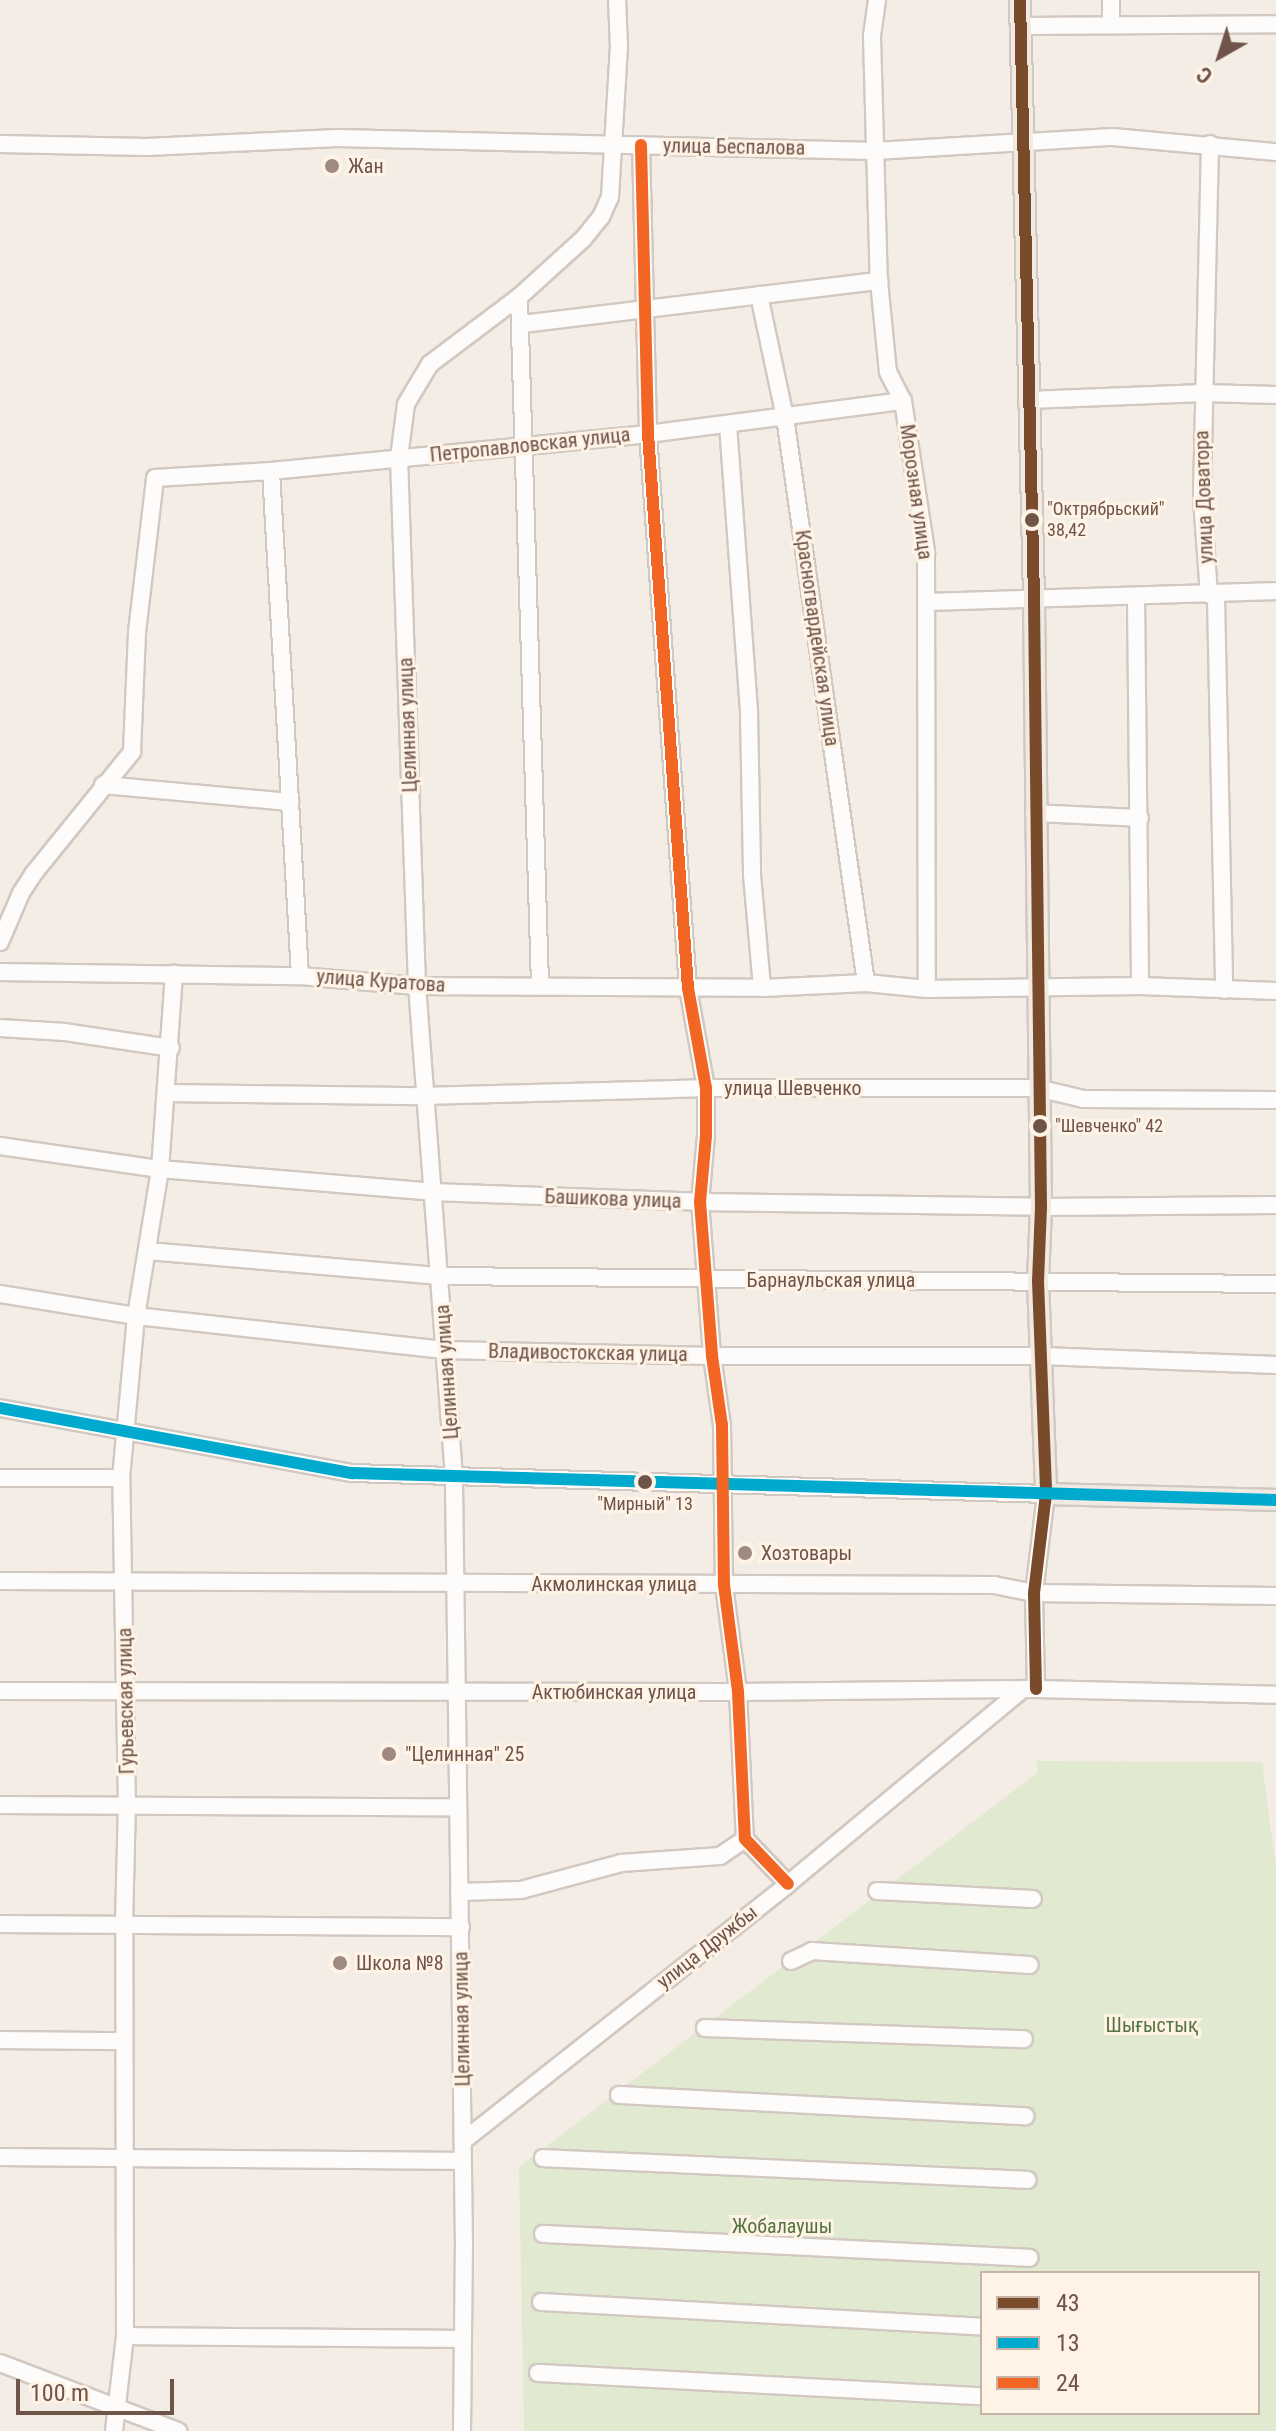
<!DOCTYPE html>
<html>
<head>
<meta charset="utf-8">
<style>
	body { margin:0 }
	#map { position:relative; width:1276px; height:2431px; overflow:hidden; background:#f4ede5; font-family:"Roboto Condensed",sans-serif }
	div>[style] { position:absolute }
	.green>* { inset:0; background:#e1e9d0 }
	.roads { filter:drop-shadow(2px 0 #d2c8c2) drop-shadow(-2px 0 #d2c8c2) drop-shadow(0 2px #d2c8c2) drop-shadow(0 -2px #d2c8c2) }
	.minor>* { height:16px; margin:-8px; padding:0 8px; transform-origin:8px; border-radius:8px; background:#fdfcfb }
	.major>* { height:20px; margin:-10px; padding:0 10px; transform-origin:10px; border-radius:10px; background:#f1eae3 }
	.bus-1>* { height:12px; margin:-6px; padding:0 6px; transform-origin:6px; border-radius:6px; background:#7a4b2a }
	.bus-2>* { height:12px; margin:-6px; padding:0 6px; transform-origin:6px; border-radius:6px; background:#00a9ce }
	.bus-3>* { height:12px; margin:-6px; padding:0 6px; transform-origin:6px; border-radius:6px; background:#f26522 }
	.dots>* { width:22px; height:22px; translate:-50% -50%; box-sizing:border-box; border:4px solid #fef3e5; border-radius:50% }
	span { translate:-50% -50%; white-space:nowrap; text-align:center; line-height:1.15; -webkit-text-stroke:6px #fef3e5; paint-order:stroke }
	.bus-label { font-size:18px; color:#6f5449 }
	.left { translate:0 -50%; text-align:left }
	.street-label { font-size:20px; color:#6f5449 }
	.poi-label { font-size:20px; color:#6f5449 }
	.park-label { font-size:20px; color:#547542 }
	.legend { position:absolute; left:980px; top:2271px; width:280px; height:144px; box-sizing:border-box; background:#fef3e5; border:2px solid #c5b3a7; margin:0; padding:10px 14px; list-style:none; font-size:24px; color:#6f5449 }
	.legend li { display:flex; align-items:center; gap:16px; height:40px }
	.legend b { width:40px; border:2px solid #c5b3a7 }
	.north { position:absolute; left:1180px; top:16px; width:80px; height:80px; -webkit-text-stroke:6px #fef3e5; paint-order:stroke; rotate:219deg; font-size:22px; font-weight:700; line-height:32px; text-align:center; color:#6f5449 }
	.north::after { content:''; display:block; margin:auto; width:28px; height:36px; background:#6f5449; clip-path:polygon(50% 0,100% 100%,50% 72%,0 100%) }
	.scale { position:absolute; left:16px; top:2379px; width:158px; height:36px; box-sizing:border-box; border:4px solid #6f5449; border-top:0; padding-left:10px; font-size:24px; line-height:28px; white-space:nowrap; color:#6f5449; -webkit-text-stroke:6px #fef3e5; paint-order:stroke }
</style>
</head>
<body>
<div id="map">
	<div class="green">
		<div style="clip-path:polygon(evenodd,1037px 1761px,1262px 1762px,1276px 1869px,1276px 2431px,524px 2431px,519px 2167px,1037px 1773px,1037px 1761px,982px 2273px,1258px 2273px,1258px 2413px,982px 2413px,982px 2273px)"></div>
	</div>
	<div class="roads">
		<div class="minor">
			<div style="left:877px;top:0;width:37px;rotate:98deg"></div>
			<div style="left:872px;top:37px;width:244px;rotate:88.4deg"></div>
			<div style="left:879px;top:281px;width:91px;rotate:84.4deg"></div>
			<div style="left:888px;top:372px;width:33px;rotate:63deg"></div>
			<div style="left:903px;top:401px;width:153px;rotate:81.3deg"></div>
			<div style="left:926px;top:552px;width:437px;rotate:89.9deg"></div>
			<div style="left:1111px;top:0;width:25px;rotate:90deg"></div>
			<div style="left:1020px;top:26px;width:256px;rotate:-0.4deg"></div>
			<div style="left:0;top:144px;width:147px;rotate:1.2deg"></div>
			<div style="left:147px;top:147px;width:190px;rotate:-2.7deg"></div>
			<div style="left:337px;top:138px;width:538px;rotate:1.38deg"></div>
			<div style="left:875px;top:151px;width:238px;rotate:-3.4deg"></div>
			<div style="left:1113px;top:137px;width:164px;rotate:5.3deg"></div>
			<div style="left:1210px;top:144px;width:355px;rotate:91.3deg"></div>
			<div style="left:1202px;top:499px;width:95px;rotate:85.8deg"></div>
			<div style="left:1209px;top:594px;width:8px;rotate:30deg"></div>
			<div style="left:1216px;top:598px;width:392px;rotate:88.8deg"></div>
			<div style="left:641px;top:145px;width:289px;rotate:88.6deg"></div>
			<div style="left:648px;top:434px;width:555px;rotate:85.87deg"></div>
			<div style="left:688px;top:988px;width:102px;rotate:79.8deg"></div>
			<div style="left:706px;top:1088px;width:48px;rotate:90deg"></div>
			<div style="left:706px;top:1136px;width:66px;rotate:95.2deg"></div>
			<div style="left:700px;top:1202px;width:154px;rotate:85.5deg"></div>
			<div style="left:712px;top:1356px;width:70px;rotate:81.8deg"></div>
			<div style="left:722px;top:1425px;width:160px;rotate:89.3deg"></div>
			<div style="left:724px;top:1585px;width:108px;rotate:82.5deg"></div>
			<div style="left:738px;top:1692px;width:147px;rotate:87.3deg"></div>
			<div style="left:745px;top:1839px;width:62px;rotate:46.3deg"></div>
			<div style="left:759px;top:295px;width:125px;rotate:78deg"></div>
			<div style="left:785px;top:417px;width:572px;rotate:81.86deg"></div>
			<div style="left:519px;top:297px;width:688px;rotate:88.25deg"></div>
			<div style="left:522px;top:324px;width:360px;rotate:-6.9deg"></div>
			<div style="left:1029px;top:400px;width:174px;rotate:-2.3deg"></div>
			<div style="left:1203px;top:393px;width:73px;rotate:1.6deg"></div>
			<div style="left:728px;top:425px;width:290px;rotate:85.8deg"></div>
			<div style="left:749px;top:714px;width:161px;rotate:88.9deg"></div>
			<div style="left:752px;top:875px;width:113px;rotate:84.9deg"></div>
			<div style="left:271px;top:471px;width:506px;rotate:86.71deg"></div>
			<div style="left:1136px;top:597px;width:389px;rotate:89.4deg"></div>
			<div style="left:927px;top:602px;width:349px;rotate:-1.8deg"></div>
			<div style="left:103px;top:785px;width:188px;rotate:5.2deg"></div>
			<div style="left:1034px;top:813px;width:106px;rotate:2.7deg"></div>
			<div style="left:0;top:942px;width:53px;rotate:-66.8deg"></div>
			<div style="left:21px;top:893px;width:24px;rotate:-57deg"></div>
			<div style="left:34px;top:873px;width:156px;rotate:-51deg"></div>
			<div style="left:132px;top:752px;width:120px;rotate:-87.6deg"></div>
			<div style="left:137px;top:632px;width:155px;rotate:-83.3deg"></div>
			<div style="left:155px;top:478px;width:116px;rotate:-3.5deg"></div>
			<div style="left:271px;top:471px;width:379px;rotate:-5.6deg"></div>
			<div style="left:648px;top:434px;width:257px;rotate:-7.4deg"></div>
			<div style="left:0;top:972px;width:300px;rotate:0.8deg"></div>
			<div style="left:300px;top:976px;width:117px;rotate:4.9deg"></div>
			<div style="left:417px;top:986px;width:345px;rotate:0.3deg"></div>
			<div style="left:762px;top:988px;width:104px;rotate:-2.8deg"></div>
			<div style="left:866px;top:983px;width:61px;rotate:5.6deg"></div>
			<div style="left:927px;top:989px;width:213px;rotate:-0.8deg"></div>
			<div style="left:1140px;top:986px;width:136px;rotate:2.1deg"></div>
			<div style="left:0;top:1028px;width:65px;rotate:3.5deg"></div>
			<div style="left:65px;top:1032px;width:107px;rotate:8.6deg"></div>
			<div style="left:166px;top:1093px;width:257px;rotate:0.7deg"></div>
			<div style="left:423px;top:1096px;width:283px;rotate:-1.6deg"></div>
			<div style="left:706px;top:1088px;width:331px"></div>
			<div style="left:1037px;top:1088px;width:48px;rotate:13.2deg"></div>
			<div style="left:1084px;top:1099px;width:190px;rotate:0.3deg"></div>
			<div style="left:0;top:1146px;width:162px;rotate:8.2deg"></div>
			<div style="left:160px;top:1169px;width:273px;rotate:4.8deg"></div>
			<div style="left:432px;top:1192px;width:268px;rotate:2.1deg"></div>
			<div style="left:700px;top:1202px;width:341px;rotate:0.8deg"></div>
			<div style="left:1041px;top:1207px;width:235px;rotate:-0.5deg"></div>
			<div style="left:147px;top:1251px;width:295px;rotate:4.9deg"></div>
			<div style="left:441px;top:1276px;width:835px;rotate:0.55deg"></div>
			<div style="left:0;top:1294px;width:138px;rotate:9.2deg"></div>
			<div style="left:136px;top:1316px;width:311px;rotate:6.3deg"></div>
			<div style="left:445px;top:1350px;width:267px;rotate:1.3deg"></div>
			<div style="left:712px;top:1356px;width:330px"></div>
			<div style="left:1042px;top:1356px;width:234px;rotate:2.2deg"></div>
			<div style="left:0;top:1408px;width:358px;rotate:10.5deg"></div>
			<div style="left:352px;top:1473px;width:694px;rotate:1.73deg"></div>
			<div style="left:1046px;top:1494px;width:100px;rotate:96.9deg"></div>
			<div style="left:1034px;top:1593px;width:96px;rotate:88.8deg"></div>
			<div style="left:0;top:1478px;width:121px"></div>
			<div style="left:0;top:1581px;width:994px;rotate:0.23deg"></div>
			<div style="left:994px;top:1585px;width:41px;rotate:11.3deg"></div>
			<div style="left:1034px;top:1593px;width:242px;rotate:0.7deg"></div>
			<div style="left:0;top:1691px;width:738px;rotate:0.08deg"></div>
			<div style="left:738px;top:1692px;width:298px;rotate:-0.6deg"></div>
			<div style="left:1036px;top:1689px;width:240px;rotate:1.4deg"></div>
			<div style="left:0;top:1805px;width:458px;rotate:0.3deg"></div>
			<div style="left:877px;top:1891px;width:156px;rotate:2.9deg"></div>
			<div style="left:459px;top:1892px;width:62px;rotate:-1.8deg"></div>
			<div style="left:521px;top:1890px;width:104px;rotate:-15.1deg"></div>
			<div style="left:621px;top:1863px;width:99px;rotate:-4deg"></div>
			<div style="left:720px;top:1856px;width:30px;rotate:-34deg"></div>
			<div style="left:0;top:1924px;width:461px;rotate:0.4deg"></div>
			<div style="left:791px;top:1961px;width:23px;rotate:-25deg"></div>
			<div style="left:812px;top:1951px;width:218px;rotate:3.7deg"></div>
			<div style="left:705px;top:2028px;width:319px;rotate:2deg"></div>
			<div style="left:0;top:2040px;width:123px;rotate:0.5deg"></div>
			<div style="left:619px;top:2095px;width:407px;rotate:3deg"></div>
			<div style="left:463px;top:2141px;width:414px;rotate:-38.3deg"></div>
			<div style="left:788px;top:1884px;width:305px;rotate:-39.7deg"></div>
			<div style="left:0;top:2157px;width:463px;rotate:0.5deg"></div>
			<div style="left:543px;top:2158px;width:485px;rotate:2.6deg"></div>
			<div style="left:543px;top:2234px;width:487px;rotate:2.8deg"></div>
			<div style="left:541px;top:2302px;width:442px;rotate:3.2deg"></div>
			<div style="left:125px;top:2336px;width:338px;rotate:0.5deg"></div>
			<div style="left:0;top:2363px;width:191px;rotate:20.9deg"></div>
			<div style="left:538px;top:2373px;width:445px;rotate:3deg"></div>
			<div style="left:114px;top:2431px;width:96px;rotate:-83.4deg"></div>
			<div style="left:125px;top:2336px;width:411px;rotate:-90.1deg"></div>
			<div style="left:124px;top:1925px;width:119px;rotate:-88.6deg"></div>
			<div style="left:127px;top:1806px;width:328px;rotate:-91deg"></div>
			<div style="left:121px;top:1478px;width:163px;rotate:-84.7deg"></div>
			<div style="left:136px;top:1316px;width:149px;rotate:-80.7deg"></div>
			<div style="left:160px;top:1169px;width:196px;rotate:-85.9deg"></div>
			<div style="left:462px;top:2431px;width:185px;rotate:-89.4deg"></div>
			<div style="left:464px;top:2246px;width:769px;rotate:-90.75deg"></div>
			<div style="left:454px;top:1477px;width:492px;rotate:-94.3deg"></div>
			<div style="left:417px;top:986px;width:528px;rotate:-91.95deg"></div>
			<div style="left:399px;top:458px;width:54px;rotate:-82.6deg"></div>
			<div style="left:406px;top:404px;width:47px;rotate:-59deg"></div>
			<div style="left:430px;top:364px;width:111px;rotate:-37deg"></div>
			<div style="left:519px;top:297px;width:86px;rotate:-42.2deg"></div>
			<div style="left:583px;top:239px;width:28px;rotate:-51deg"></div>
			<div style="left:601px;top:217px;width:22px;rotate:-66deg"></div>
			<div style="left:610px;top:197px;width:150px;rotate:-86.6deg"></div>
			<div style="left:619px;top:47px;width:47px;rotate:-92.4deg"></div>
		</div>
		<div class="major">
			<div style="left:1020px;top:0;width:600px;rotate:88.66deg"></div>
			<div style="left:1034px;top:600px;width:607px;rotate:89.34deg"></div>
			<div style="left:1041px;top:1207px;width:74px;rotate:92.3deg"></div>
			<div style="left:1038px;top:1281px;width:213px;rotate:87.8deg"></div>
			<div style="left:1046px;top:1494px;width:230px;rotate:1.5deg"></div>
		</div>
	</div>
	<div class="bus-1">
		<div style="left:1020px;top:0;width:600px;rotate:88.66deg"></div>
		<div style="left:1034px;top:600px;width:607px;rotate:89.34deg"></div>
		<div style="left:1041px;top:1207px;width:74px;rotate:92.3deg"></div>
		<div style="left:1038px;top:1281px;width:213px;rotate:87.8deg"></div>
		<div style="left:1046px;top:1494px;width:100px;rotate:96.9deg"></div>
		<div style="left:1034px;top:1593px;width:96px;rotate:88.8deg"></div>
	</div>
	<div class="bus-2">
		<div style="left:0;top:1408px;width:358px;rotate:10.5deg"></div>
		<div style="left:352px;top:1473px;width:924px;rotate:1.67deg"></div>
	</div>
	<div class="bus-3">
		<div style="left:641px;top:145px;width:289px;rotate:88.6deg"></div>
		<div style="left:648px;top:434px;width:555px;rotate:85.87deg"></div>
		<div style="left:688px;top:988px;width:102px;rotate:79.8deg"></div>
		<div style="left:706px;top:1088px;width:48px;rotate:90deg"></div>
		<div style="left:706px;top:1136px;width:66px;rotate:95.2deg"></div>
		<div style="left:700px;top:1202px;width:154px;rotate:85.5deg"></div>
		<div style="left:712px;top:1356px;width:70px;rotate:81.8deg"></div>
		<div style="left:722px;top:1425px;width:160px;rotate:89.3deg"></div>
		<div style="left:724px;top:1585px;width:108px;rotate:82.5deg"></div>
		<div style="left:738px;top:1692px;width:147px;rotate:87.3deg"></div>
		<div style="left:745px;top:1839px;width:62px;rotate:46.3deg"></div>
	</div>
	<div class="dots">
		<div style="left:332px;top:166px;background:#9e8a80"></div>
		<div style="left:1032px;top:520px;background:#6f5449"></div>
		<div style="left:1040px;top:1126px;background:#6f5449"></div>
		<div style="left:645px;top:1482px;background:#6f5449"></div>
		<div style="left:745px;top:1553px;background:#9e8a80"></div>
		<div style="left:389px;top:1754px;background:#9e8a80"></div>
		<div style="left:340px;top:1963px;background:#9e8a80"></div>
	</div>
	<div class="bus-label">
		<span class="left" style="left:1047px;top:520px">"Октрябрьский"<br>38,42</span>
		<span class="left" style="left:1055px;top:1126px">"Шевченко" 42</span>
		<span style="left:645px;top:1504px">"Мирный" 13</span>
	</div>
	<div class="street-label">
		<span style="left:734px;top:147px;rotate:1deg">улица Беспалова</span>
		<span style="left:530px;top:445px;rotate:-6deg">Петропавловская улица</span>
		<span style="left:916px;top:492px;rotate:82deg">Морозная улица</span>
		<span style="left:1204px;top:497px;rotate:-92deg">улица Доватора</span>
		<span style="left:817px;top:638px;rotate:82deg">Красногвардейская улица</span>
		<span style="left:408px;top:725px;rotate:-92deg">Целинная улица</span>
		<span style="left:381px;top:981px;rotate:4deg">улица Куратова</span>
		<span style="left:793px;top:1088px">улица Шевченко</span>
		<span style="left:613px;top:1199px;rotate:2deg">Башикова улица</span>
		<span style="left:831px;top:1280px">Барнаульская улица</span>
		<span style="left:588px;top:1353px;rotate:1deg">Владивостокская улица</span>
		<span style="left:447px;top:1372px;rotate:-94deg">Целинная улица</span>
		<span style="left:614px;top:1584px">Акмолинская улица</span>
		<span style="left:614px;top:1692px">Актюбинская улица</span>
		<span style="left:126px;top:1701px;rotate:-91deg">Гурьевская улица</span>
		<span style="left:707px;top:1947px;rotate:-38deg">улица Дружбы</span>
		<span style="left:462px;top:2019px;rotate:-91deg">Целинная улица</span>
	</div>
	<div class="poi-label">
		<span class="left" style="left:348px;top:166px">Жан</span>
		<span class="left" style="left:761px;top:1553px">Хозтовары</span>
		<span class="left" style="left:405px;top:1754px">"Целинная" 25</span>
		<span class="left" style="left:356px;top:1963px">Школа №8</span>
	</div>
	<div class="park-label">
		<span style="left:1152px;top:2025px">Шығыстық</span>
		<span style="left:782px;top:2226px">Жобалаушы</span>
	</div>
	<ul class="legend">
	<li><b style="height:10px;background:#7a4b2a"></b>43</li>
	<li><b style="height:10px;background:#00a9ce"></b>13</li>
	<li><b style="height:10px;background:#f26522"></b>24</li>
	</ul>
	<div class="north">С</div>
	<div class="scale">100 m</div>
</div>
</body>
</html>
